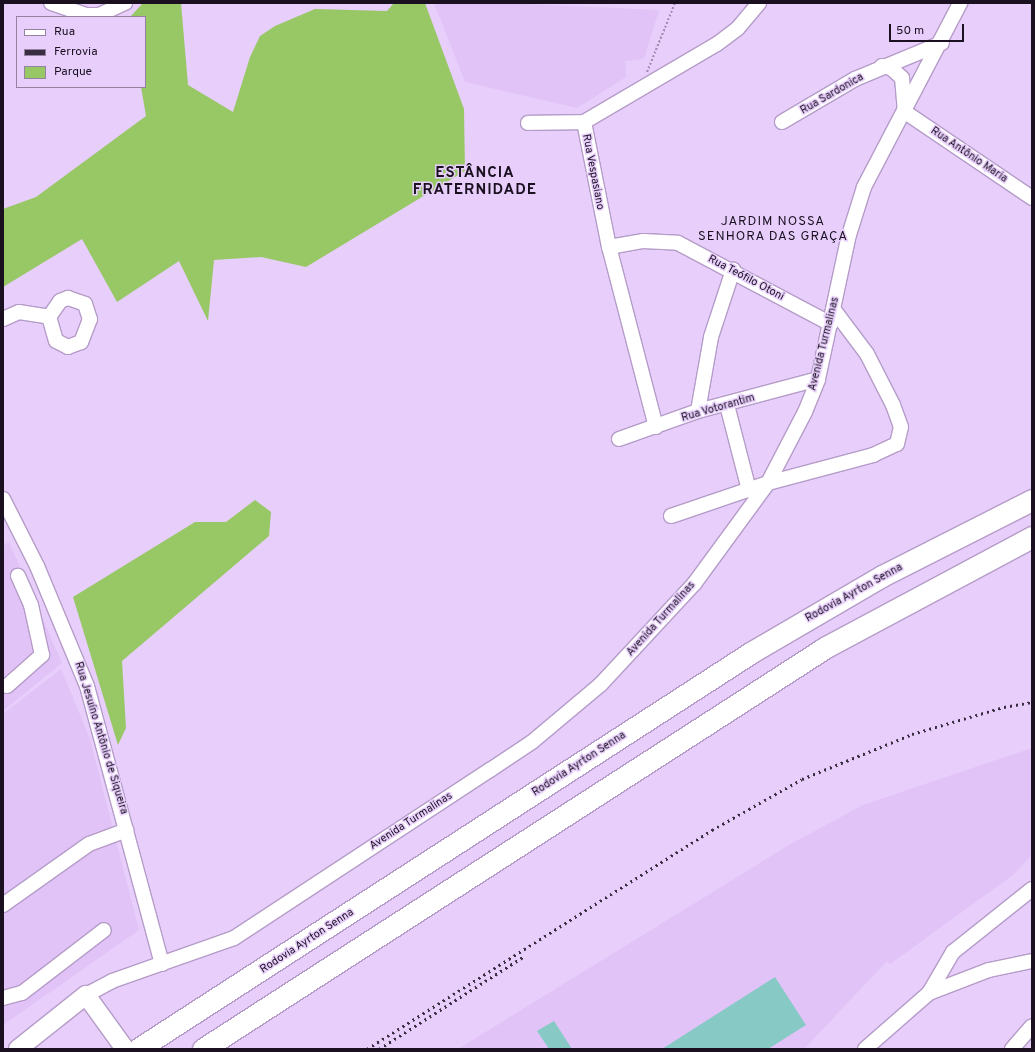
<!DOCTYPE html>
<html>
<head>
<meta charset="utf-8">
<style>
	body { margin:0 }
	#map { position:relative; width:1035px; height:1052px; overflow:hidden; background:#e7cefb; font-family:Overpass,sans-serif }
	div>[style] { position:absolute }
	.built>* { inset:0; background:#e1c3f7 }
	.green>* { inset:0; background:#98c766 }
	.building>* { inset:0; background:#87c9c5 }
	.path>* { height:2px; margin-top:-1px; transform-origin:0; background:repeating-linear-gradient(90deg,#9f8bae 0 2px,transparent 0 4px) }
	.roads { filter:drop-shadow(1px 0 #b59cc8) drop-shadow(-1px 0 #b59cc8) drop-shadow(0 1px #b59cc8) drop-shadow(0 -1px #b59cc8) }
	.minor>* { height:14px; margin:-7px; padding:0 7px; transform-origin:7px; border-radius:7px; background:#fff }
	.major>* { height:18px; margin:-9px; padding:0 9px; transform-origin:9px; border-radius:9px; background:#fff }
	.highway>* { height:21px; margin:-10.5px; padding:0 10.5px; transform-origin:10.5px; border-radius:10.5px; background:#fff }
	.rail>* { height:3px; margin-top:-1.5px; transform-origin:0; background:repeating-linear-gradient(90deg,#392d41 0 2px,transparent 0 6px) }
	span { translate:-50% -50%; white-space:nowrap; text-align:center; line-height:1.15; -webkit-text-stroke:3px #e7cefb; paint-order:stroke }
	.street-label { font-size:11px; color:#1a1020 }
	.quarter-label { font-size:13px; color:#1a1020; letter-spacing:1px }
	.district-label { font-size:15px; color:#1a1020; font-weight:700; letter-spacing:1px }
	.frame { position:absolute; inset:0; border:4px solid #1a1020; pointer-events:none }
	.legend { position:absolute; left:16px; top:16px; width:130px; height:72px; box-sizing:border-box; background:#e7cefb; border:1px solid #9582a3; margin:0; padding:5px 7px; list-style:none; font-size:12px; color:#1a1020 }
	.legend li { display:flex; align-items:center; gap:8px; height:20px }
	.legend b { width:20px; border:1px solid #9582a3 }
	.scale { position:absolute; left:889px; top:24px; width:75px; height:18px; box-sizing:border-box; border:2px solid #1a1020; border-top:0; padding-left:5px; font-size:12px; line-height:14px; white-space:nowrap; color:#1a1020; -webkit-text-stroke:3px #e7cefb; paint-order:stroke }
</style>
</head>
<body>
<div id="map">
	<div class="built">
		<div style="clip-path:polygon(434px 3px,504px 3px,659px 10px,644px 59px,625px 61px,626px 77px,577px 108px,465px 82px)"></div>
		<div style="clip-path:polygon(9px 542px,62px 663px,3px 711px,3px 545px)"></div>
		<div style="clip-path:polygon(61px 669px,90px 739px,139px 930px,3px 1025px,3px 714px)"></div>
		<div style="clip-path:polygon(1032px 748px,1032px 855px,1013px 875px,890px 964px,887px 961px,804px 1049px,458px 1049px,789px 845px,863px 805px)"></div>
	</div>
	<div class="green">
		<div style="clip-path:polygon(143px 3px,181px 3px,188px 85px,233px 112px,250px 57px,260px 36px,275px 26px,315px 9px,387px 11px,394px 3px,425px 3px,464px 109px,465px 171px,306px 267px,261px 257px,214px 260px,208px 321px,179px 261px,117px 302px,82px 239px,3px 287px,3px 209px,36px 197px,146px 116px,141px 87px,145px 87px,145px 17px,130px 17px)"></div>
		<div style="clip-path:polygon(255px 500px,271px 512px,269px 536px,122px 661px,126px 728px,118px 745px,73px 597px,195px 522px,226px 522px)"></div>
	</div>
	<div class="building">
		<div style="clip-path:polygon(775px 977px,806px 1025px,768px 1049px,662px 1049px)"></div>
		<div style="clip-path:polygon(554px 1021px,572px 1049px,549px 1049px,537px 1031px)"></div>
	</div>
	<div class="path">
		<div style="left:647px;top:72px;width:74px;rotate:-67.9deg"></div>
	</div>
	<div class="roads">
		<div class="minor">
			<div style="left:51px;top:3px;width:36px;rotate:19deg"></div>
			<div style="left:85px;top:15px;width:14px"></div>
			<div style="left:99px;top:15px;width:29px;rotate:-25deg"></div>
			<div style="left:882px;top:66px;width:9px;rotate:13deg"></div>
			<div style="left:891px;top:68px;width:15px;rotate:42deg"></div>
			<div style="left:902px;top:78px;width:34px;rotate:85deg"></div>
			<div style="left:905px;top:112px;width:153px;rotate:34.1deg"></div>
			<div style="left:782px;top:122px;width:85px;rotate:-30.5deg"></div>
			<div style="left:855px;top:79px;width:94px;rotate:-22.5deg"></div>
			<div style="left:528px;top:123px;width:56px;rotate:-1deg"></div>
			<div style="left:609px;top:247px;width:35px;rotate:-10deg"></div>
			<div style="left:643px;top:241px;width:35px;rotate:3deg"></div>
			<div style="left:678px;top:243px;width:173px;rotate:27.9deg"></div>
			<div style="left:68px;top:298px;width:18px;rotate:19deg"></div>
			<div style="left:85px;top:304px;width:16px;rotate:72deg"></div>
			<div style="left:90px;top:319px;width:25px;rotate:111deg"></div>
			<div style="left:81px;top:342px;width:14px;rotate:159deg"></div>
			<div style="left:68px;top:347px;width:13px;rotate:-153deg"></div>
			<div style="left:56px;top:341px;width:25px;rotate:-106deg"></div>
			<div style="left:49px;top:317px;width:19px;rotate:-55deg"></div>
			<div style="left:60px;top:301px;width:9px;rotate:-21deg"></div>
			<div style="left:3px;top:319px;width:17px;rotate:-24deg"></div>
			<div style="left:19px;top:312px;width:30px;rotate:9deg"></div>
			<div style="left:727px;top:405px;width:88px;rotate:75.5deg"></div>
			<div style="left:698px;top:411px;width:75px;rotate:-80deg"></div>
			<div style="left:711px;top:337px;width:71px;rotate:-71.8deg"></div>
			<div style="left:656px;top:427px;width:186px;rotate:-104.6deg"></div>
			<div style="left:609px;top:247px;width:127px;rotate:-101.3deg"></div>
			<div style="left:584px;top:122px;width:154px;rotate:-30.4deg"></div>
			<div style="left:717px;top:44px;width:26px;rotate:-37deg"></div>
			<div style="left:738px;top:28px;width:33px;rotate:-50deg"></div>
			<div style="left:619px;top:439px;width:84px;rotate:-19.5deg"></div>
			<div style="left:698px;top:411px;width:124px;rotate:-14.9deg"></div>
			<div style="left:3px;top:499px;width:75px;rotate:63.1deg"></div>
			<div style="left:37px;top:566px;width:130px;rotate:67.4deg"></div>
			<div style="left:87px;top:686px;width:288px;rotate:74.9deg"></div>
			<div style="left:671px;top:516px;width:102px;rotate:-18.8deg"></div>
			<div style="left:768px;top:483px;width:109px;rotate:-14.9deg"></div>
			<div style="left:873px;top:455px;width:26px;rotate:-25deg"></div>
			<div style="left:897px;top:444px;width:17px;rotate:-77deg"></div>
			<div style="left:901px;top:427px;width:23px;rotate:-110deg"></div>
			<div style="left:893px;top:405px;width:57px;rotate:-117deg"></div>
			<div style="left:867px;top:354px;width:55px;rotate:-126.9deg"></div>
			<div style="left:7px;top:686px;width:47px;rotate:-41.5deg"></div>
			<div style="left:42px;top:655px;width:51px;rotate:-102.4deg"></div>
			<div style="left:31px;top:605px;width:32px;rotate:-114deg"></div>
			<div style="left:3px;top:905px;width:105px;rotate:-35.3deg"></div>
			<div style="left:89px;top:844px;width:40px;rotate:-20.2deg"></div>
			<div style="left:929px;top:993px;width:48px;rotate:-59.7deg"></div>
			<div style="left:953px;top:952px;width:101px;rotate:-38.6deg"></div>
			<div style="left:86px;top:995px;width:30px;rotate:-28deg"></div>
			<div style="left:112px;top:981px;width:129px;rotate:-19.4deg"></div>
			<div style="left:234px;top:938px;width:306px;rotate:-33.3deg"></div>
			<div style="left:490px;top:770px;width:50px;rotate:-33.7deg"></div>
			<div style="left:532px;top:742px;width:90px;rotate:-40deg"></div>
			<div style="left:601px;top:684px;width:137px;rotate:-47.1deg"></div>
			<div style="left:694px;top:584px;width:125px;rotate:-53.8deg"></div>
			<div style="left:768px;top:483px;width:80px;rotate:-62.5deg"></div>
			<div style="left:805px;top:412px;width:35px;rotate:-68deg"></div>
			<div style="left:818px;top:379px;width:147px;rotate:-77.9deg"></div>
			<div style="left:849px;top:235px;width:50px;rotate:-72.6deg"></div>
			<div style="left:864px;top:187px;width:208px;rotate:-62.4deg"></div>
			<div style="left:3px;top:998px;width:20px;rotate:-15deg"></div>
			<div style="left:22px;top:993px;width:103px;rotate:-37.5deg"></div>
			<div style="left:865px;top:1049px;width:85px;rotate:-41.2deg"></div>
			<div style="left:929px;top:993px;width:64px;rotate:-21deg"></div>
			<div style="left:989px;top:970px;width:44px;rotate:-11.8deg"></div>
			<div style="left:1012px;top:1049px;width:30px;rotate:-49deg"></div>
		</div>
		<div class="major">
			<div style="left:18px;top:1049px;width:87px;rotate:-38.5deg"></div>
			<div style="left:86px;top:995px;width:67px;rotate:54.2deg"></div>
		</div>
		<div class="highway">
			<div style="left:138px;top:1049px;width:731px;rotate:-32.89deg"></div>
			<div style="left:752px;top:652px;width:151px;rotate:-30.3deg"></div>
			<div style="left:882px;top:576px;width:168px;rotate:-26.9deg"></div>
			<div style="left:203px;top:1049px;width:741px;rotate:-32.83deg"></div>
			<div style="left:826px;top:647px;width:234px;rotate:-28.1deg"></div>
		</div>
	</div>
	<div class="rail">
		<div style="left:367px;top:1049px;width:409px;rotate:-32.4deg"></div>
		<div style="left:712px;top:830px;width:103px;rotate:-29.5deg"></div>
		<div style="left:802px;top:779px;width:119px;rotate:-22.2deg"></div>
		<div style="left:912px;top:734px;width:96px;rotate:-16.4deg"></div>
		<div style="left:1004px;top:707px;width:28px;rotate:-10deg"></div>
		<div style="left:379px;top:1049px;width:171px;rotate:-32.6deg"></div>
	</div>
	<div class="street-label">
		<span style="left:832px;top:94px;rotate:-30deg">Rua Sardonica</span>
		<span style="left:969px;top:155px;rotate:34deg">Rua Antônio Maria</span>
		<span style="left:593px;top:172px;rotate:79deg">Rua Vespasiano</span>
		<span style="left:746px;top:278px;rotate:28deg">Rua Teófilo Otoni</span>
		<span style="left:824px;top:344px;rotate:-76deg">Avenida Turmalinas</span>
		<span style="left:718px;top:408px;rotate:-16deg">Rua Votorantim</span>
		<span style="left:854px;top:593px;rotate:-29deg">Rodovia Ayrton Senna</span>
		<span style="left:661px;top:619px;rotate:-48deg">Avenida Turmalinas</span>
		<span style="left:101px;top:738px;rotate:73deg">Rua Jesuíno Antônio de Siqueira</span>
		<span style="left:579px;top:764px;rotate:-33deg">Rodovia Ayrton Senna</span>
		<span style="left:411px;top:821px;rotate:-33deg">Avenida Turmalinas</span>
		<span style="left:307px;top:941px;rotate:-33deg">Rodovia Ayrton Senna</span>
	</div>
	<div class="quarter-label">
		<span style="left:773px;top:230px">JARDIM NOSSA<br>SENHORA DAS GRAÇA</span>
	</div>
	<div class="district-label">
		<span style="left:475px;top:182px">ESTÂNCIA<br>FRATERNIDADE</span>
	</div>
	<div class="frame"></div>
	<ul class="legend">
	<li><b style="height:5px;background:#fff"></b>Rua</li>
	<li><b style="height:5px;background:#392d41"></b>Ferrovia</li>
	<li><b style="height:11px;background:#98c766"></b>Parque</li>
	</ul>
	<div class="scale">50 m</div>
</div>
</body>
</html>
